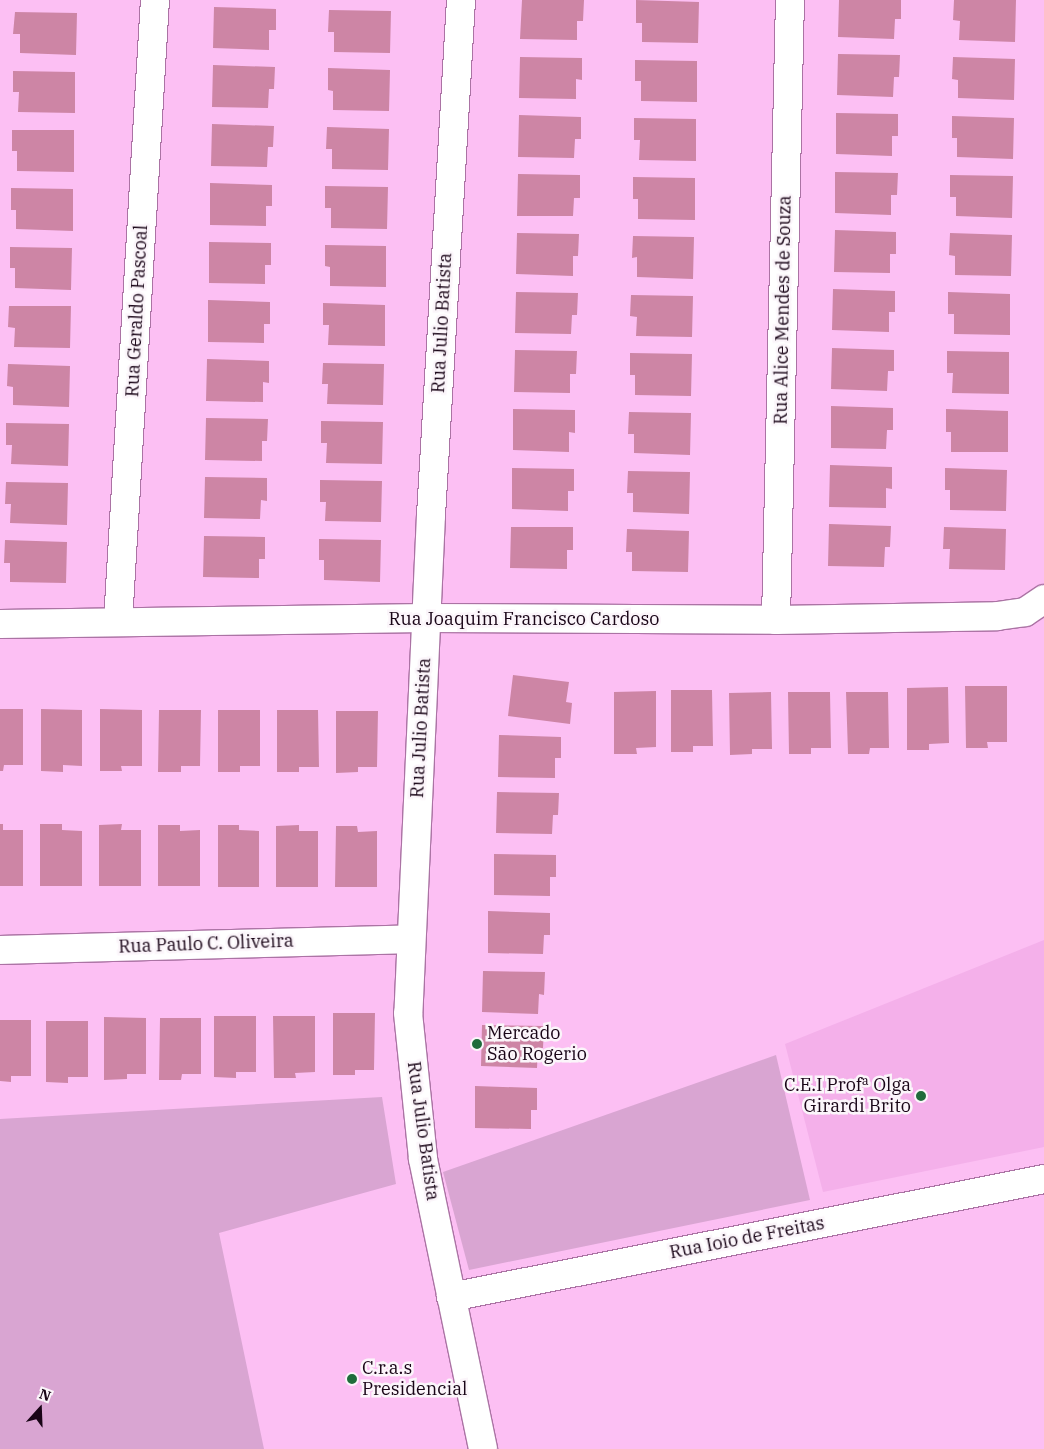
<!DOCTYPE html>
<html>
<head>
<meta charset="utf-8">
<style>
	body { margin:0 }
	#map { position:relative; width:1044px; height:1449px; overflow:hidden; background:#fcbff3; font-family:"IBM Plex Serif",serif }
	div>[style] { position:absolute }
	.built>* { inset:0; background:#f4b0ea }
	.green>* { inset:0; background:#d9a5d2 }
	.building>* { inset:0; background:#cd85a5 }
	.roads { filter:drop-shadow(1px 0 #ab73a4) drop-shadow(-1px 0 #ab73a4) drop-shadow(0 1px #ab73a4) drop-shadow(0 -1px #ab73a4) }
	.minor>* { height:28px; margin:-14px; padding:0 14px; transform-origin:14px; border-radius:14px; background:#fff }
	.dots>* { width:14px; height:14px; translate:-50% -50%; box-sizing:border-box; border:2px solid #fbf5fa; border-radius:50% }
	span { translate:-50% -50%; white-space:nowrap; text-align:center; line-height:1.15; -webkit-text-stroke:5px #fbf5fa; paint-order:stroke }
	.street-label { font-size:18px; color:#190517 }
	.poi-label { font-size:18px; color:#190517 }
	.left { translate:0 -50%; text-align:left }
	.right { translate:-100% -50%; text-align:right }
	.north { position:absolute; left:15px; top:1384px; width:50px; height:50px; -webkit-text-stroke:4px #fbf5fa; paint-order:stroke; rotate:20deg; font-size:14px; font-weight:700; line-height:20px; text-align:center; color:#190517 }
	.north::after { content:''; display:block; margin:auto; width:18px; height:22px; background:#190517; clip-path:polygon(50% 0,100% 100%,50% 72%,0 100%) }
</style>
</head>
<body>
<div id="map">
	<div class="built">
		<div style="clip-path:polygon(1044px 940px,1044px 1147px,823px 1192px,785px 1044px)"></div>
	</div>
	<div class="green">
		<div style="clip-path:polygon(776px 1055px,810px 1200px,469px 1270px,443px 1172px)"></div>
		<div style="clip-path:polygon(382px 1097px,396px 1184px,219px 1233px,264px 1449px,0 1449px,0 1119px)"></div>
	</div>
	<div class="building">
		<div style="clip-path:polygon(522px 0,584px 0,583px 21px,577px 21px,577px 40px,520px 39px)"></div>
		<div style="clip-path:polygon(636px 0,699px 2px,698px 43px,642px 42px,642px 23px,636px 23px)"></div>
		<div style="clip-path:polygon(839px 0,901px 0,901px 19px,895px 19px,894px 39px,838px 37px)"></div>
		<div style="clip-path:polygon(954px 0,1016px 0,1015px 42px,959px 40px,960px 21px,953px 20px)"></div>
		<div style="clip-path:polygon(214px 7px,276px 9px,276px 30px,269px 30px,269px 50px,213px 48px)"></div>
		<div style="clip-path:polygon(329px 10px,391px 11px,390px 53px,334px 52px,334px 32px,328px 32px)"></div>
		<div style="clip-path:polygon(15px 12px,77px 13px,76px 55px,20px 53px,20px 34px,13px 34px)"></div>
		<div style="clip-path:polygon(838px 54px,900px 55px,899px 77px,894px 77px,893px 97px,837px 95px)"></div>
		<div style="clip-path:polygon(520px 57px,582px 58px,582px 80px,576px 79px,576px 99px,519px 98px)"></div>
		<div style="clip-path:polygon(953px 57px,1015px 59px,1014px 100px,958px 98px,958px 80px,952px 79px)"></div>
		<div style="clip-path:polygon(635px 60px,697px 61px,697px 102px,641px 101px,641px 81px,635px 81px)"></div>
		<div style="clip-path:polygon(213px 65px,275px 67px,274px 89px,269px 89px,268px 108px,212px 107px)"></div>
		<div style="clip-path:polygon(328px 68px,390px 70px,389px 111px,333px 110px,333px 91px,328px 90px)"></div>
		<div style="clip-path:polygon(13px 71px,75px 72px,75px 113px,18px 112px,19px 92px,13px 92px)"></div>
		<div style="clip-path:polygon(836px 113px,898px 114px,898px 136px,892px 136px,892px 156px,836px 154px)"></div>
		<div style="clip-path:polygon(519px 115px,581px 117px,581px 139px,575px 139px,574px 158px,518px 157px)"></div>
		<div style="clip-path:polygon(952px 116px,1014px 118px,1013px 159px,957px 157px,957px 138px,952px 138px)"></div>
		<div style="clip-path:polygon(634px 118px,696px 119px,696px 161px,639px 160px,640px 140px,634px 140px)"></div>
		<div style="clip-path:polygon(212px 124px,274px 126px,273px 147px,268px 147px,267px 167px,211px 166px)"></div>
		<div style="clip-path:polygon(327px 127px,389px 129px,388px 170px,332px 169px,332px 149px,326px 149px)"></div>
		<div style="clip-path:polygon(12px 130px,74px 130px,74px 172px,17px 171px,17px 151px,12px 151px)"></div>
		<div style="clip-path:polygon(835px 172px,898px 173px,897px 195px,891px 195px,891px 215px,835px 213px)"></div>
		<div style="clip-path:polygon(518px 174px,580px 175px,580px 198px,574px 198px,573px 216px,517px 216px)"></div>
		<div style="clip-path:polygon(950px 175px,1013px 176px,1012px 218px,956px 216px,956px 197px,950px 197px)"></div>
		<div style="clip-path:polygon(633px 177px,695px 178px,695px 220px,638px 219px,638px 199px,633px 199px)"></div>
		<div style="clip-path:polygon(210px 183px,272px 185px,272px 206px,266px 206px,266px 226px,210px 225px)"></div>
		<div style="clip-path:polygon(325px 186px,388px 187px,387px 229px,331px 228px,331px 208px,325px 208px)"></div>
		<div style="clip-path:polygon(11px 188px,73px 189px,73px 231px,16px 229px,16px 210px,11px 210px)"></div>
		<div style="clip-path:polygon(835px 230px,896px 232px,896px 254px,890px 254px,890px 273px,834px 272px)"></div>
		<div style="clip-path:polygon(517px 233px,579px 234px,578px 256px,573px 256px,573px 276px,516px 274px)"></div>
		<div style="clip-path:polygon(950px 233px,1012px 235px,1011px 276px,955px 275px,955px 256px,949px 255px)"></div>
		<div style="clip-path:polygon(633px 236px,694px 237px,693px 279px,637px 277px,637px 257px,632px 258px)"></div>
		<div style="clip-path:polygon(209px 242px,271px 243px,271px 265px,265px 265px,265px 284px,209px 283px)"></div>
		<div style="clip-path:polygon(325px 245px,386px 246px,386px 287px,330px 286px,330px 267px,325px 266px)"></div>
		<div style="clip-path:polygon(10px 247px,72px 248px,71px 290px,15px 288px,15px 268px,10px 268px)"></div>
		<div style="clip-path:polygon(833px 289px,895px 291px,895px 312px,889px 312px,889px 332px,832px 330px)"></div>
		<div style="clip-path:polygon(516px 292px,578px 293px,577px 315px,572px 315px,571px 334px,515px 333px)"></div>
		<div style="clip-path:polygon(948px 292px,1010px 294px,1010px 335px,954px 334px,954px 314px,948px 314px)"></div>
		<div style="clip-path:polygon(631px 295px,693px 296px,692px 337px,636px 336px,637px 317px,630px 316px)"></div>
		<div style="clip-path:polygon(208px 300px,270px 302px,270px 324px,264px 324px,264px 343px,208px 342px)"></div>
		<div style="clip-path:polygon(323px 303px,385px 305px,385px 346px,328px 345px,329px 325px,323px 325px)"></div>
		<div style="clip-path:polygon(9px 306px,71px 306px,70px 348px,14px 347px,15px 328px,8px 327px)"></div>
		<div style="clip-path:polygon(832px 348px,894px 350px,894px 371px,888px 371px,887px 391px,831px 389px)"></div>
		<div style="clip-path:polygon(515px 350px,577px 351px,576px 374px,570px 374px,570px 393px,514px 392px)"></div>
		<div style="clip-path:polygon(947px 351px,1009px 352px,1009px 394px,952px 393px,953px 373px,947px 373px)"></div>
		<div style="clip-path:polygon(630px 353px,692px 354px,691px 396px,635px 395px,635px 375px,630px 375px)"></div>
		<div style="clip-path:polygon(207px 359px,269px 361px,269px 383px,263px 382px,263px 402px,206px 401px)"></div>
		<div style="clip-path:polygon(323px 363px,384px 364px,383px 405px,327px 404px,328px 384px,322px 384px)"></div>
		<div style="clip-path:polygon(8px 364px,70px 366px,69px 407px,13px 405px,13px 387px,7px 386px)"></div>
		<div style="clip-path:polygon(831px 406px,893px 408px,893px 430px,887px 430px,886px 449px,831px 448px)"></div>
		<div style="clip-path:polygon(513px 409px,575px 410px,575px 433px,569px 432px,569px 452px,513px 450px)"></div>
		<div style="clip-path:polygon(946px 409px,1008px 411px,1008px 452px,951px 452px,951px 432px,946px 432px)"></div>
		<div style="clip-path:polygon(629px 412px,691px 413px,690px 455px,634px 453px,634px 434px,628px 434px)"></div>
		<div style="clip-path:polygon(206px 418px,268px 419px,267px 441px,262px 441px,262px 461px,205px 460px)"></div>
		<div style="clip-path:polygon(321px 421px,383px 422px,382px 464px,326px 463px,327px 443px,321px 443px)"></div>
		<div style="clip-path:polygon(6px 423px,69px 424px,68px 466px,11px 464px,12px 445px,6px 445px)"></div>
		<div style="clip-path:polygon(830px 465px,892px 467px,892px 489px,886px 488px,886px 508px,829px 507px)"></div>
		<div style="clip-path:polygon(512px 468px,574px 469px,574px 491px,568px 491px,568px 511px,512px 509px)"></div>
		<div style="clip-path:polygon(945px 468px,1007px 470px,1006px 511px,950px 510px,950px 490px,945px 490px)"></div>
		<div style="clip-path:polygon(628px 471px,690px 472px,689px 514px,633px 512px,633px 493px,627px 493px)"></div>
		<div style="clip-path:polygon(205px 477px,267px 478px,267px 501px,261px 500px,260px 519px,204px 518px)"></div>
		<div style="clip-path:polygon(320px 480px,382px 481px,381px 522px,325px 521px,326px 502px,320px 502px)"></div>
		<div style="clip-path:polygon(6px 482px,68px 483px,67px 525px,10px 523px,11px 504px,5px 504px)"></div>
		<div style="clip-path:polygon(829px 524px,891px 526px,890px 547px,885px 547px,884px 567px,828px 566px)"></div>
		<div style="clip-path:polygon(511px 527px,573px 527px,573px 550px,567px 550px,567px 569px,510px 568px)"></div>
		<div style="clip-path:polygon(944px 527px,1006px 529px,1005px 570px,949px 569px,950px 549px,943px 549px)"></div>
		<div style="clip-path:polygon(627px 529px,689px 531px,688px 572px,632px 571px,632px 552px,626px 552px)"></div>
		<div style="clip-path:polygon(204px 536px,265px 537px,265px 559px,259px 559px,259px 578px,203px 577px)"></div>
		<div style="clip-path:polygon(319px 539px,381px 540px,380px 582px,324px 580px,324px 560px,319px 560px)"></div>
		<div style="clip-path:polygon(5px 540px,67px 542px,66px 583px,10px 582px,10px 563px,4px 563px)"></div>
		<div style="clip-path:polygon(513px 675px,569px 682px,566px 702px,572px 703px,570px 724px,508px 716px)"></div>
		<div style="clip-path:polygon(965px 686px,1007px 686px,1007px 742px,987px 742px,988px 748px,966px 748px)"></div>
		<div style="clip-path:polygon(948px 687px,949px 743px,929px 744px,929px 750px,907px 750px,907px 688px)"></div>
		<div style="clip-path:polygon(671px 690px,712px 690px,713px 746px,693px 746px,693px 752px,671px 752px)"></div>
		<div style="clip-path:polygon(656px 691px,656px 747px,636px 748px,637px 754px,614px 754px,614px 692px)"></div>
		<div style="clip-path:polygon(771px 692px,772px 749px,752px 749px,752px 754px,730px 755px,729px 693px)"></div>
		<div style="clip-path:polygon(788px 692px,830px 692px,831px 748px,811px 748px,811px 754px,789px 754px)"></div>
		<div style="clip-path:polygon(846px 692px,888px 692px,889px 748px,870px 748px,869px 754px,848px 754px)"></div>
		<div style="clip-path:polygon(0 709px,23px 709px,23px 765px,4px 765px,3px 771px,0 771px)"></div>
		<div style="clip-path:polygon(41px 709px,82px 710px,82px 766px,63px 765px,63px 772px,41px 771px)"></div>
		<div style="clip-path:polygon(100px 709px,142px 710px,142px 766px,121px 766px,122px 771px,100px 771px)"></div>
		<div style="clip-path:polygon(159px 710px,201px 710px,200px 766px,181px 766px,181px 772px,158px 772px)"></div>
		<div style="clip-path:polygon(218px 710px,260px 710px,260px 766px,240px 766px,240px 772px,218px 772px)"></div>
		<div style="clip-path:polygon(277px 710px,318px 710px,319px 767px,299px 767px,299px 772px,277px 772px)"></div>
		<div style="clip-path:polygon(336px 711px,378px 711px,377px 767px,358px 767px,358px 772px,336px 773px)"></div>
		<div style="clip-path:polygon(499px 735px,561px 737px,561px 758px,555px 758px,555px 778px,498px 777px)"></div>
		<div style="clip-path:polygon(497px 792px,559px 793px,558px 815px,553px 815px,552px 834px,496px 833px)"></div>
		<div style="clip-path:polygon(0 824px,3px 824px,3px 830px,23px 830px,23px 886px,0 886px)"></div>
		<div style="clip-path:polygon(40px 824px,62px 824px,62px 830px,82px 831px,82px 886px,40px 886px)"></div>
		<div style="clip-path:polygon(122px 824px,121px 830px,141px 830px,141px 886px,99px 886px,99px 825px)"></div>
		<div style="clip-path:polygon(158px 825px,180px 825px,180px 831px,200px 830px,200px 886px,158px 886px)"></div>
		<div style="clip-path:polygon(218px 825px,239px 825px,239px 830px,259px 831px,259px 887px,218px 887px)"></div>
		<div style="clip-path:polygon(299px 825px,299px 831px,318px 831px,318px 887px,276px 887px,276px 826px)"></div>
		<div style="clip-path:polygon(336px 826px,357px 826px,358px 832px,377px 831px,377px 887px,335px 887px)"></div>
		<div style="clip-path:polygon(494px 854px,556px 855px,556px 877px,550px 877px,550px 896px,494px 895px)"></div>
		<div style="clip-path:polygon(488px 911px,550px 913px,550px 935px,544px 935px,543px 954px,488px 953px)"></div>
		<div style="clip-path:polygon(483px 971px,545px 972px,544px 995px,539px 994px,538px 1014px,482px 1012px)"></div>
		<div style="clip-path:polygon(333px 1013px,375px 1013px,374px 1070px,355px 1070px,355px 1075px,333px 1075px)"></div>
		<div style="clip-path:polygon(214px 1016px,256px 1016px,256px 1072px,236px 1072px,236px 1078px,214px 1077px)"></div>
		<div style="clip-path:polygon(273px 1016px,315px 1016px,315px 1072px,295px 1073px,296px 1078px,274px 1078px)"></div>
		<div style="clip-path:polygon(104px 1017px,146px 1018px,146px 1074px,127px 1074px,127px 1079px,104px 1080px)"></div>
		<div style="clip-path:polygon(160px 1018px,201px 1018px,201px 1074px,182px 1074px,181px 1080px,159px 1080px)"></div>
		<div style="clip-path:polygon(0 1020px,31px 1020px,31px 1076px,11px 1076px,11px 1082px,0 1081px)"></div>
		<div style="clip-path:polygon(46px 1021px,88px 1021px,88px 1077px,68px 1077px,68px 1083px,46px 1082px)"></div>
		<div style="clip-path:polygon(482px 1025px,544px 1026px,543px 1048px,538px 1048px,537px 1068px,481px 1066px)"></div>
		<div style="clip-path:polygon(475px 1086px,537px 1088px,537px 1110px,531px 1110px,531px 1129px,475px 1128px)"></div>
	</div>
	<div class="roads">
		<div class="minor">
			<div style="left:461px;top:0;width:516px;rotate:93.33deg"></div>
			<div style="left:431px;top:515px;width:499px;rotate:92.6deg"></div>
			<div style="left:408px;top:1013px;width:147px;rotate:84.1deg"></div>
			<div style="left:423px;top:1159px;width:296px;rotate:78.3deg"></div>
			<div style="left:776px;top:620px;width:620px;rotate:-88.71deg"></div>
			<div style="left:118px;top:622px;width:623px;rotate:-86.6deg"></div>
			<div style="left:0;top:624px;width:426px;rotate:-0.8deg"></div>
			<div style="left:426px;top:618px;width:350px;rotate:0.3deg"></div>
			<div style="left:776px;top:620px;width:221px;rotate:-1deg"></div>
			<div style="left:997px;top:616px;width:28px;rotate:-8deg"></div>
			<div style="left:1025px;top:612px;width:23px;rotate:-34deg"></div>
			<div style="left:0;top:950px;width:411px;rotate:-1.5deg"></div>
			<div style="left:451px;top:1297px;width:605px;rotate:-11.25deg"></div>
		</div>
	</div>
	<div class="dots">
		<div style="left:477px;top:1044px;background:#1f6c3b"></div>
		<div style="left:921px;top:1096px;background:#1f6c3b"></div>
		<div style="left:352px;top:1379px;background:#1f6c3b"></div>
	</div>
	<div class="street-label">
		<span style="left:783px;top:310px;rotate:-89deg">Rua Alice Mendes de Souza</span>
		<span style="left:137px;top:311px;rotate:-87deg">Rua Geraldo Pascoal</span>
		<span style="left:442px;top:323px;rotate:-87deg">Rua Julio Batista</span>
		<span style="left:524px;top:619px">Rua Joaquim Francisco Cardoso</span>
		<span style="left:421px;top:728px;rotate:-87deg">Rua Julio Batista</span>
		<span style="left:206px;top:944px;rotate:-2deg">Rua Paulo C. Oliveira</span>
		<span style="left:423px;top:1131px;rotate:82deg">Rua Julio Batista</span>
		<span style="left:747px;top:1238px;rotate:-11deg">Rua Ioio de Freitas</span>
	</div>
	<div class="poi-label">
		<span class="left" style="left:487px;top:1044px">Mercado<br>São Rogerio</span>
		<span class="right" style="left:911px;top:1096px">C.E.I Profª Olga<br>Girardi Brito</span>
		<span class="left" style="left:362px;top:1379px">C.r.a.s<br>Presidencial</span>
	</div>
	<div class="north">N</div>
</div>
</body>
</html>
